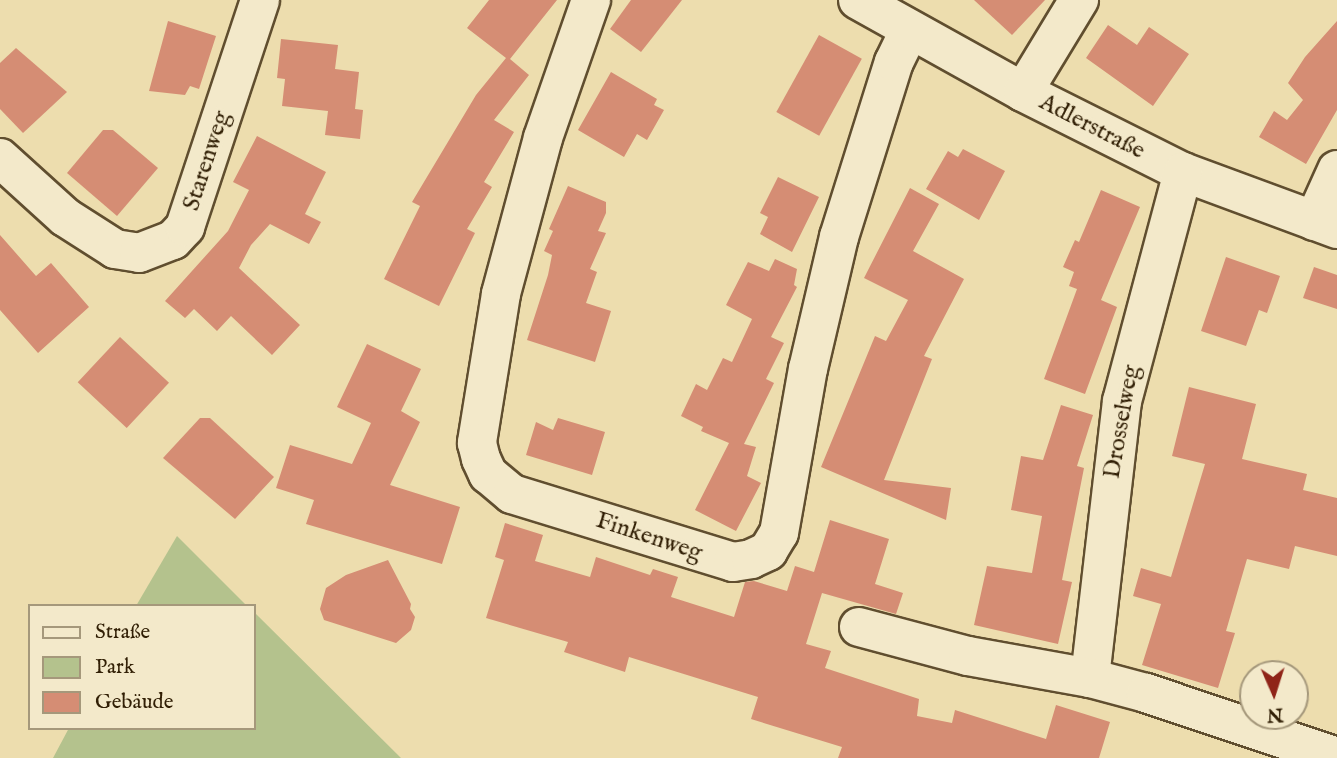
<!DOCTYPE html>
<html>
<head>
<meta charset="utf-8">
<style>
	body { margin:0 }
	#map { position:relative; width:1337px; height:758px; overflow:hidden; background:#edddae; font-family:"IM FELL English",serif }
	div>[style] { position:absolute }
	.green>* { inset:0; background:#b4c28d }
	.building>* { inset:0; background:#d58d74; transform-origin:0 0 }
	.roads { filter:drop-shadow(2px 0 #604e2f) drop-shadow(-2px 0 #604e2f) drop-shadow(0 2px #604e2f) drop-shadow(0 -2px #604e2f) }
	.minor>* { height:38px; margin:-19px; padding:0 19px; transform-origin:19px; border-radius:19px; background:#f3e9ca }
	span { translate:-50% -50%; white-space:nowrap; text-align:center; line-height:1.15; -webkit-text-stroke:7px #f3e9ca; paint-order:stroke }
	.street-label { font-size:24px; color:#311f05 }
	.legend { position:absolute; left:28px; top:604px; width:228px; height:126px; box-sizing:border-box; background:#f3e9ca; border:2px solid #a5987b; margin:0; padding:9px 12px; list-style:none; font-size:21px; color:#311f05 }
	.legend li { display:flex; align-items:center; gap:14px; height:35px }
	.legend b { width:35px; border:2px solid #a5987b }
	.north { position:absolute; left:1239px; top:660px; width:70px; height:70px; box-sizing:border-box; background:#f3e9ca; border:2px solid #a5987b; border-radius:50%; rotate:177deg; font-size:19px; font-weight:700; line-height:28px; text-align:center; color:#311f05 }
	.north::after { content:''; display:block; margin:auto; width:24px; height:32px; background:#8f2418; clip-path:polygon(50% 0,100% 100%,50% 72%,0 100%) }
</style>
</head>
<body>
<div id="map">
	<div class="green">
		<div style="clip-path:polygon(177px 536px,247px 606px,136px 606px)"></div>
		<div style="clip-path:polygon(254px 612px,401px 758px,53px 758px,69px 728px,254px 728px)"></div>
	</div>
	<div class="building">
		<div style="clip-path:polygon(489px 0,557px 0,510px 59px,529px 75px,494px 120px,514px 132px,484px 182px,492px 187px,467px 229px,475px 233px,439px 306px,384px 279px,420px 206px,412px 202px,476px 95px,506px 58px,467px 28px)"></div>
		<div style="clip-path:polygon(631px 0,682px 0,641px 52px,610px 29px)"></div>
		<div style="clip-path:polygon(974px 0,1045px 0,1012px 35px)"></div>
		<div style="clip-path:polygon(168px 21px,216px 36px,199px 89px,190px 86px,185px 95px,149px 91px)"></div>
		<div style="clip-path:polygon(1337px 21px,1337px 110px,1306px 164px,1259px 137px,1274px 111px,1287px 120px,1303px 100px,1288px 83px,1305px 57px)"></div>
		<div style="clip-path:polygon(1108px 25px,1137px 45px,1149px 27px,1189px 54px,1153px 106px,1086px 58px)"></div>
		<div style="left:819px;top:35px;width:49px;height:88px;rotate:29deg"></div>
		<div style="clip-path:polygon(281px 39px,338px 45px,335px 69px,359px 72px,355px 109px,363px 110px,360px 139px,325px 135px,328px 111px,282px 106px,285px 79px,277px 78px)"></div>
		<div style="clip-path:polygon(16px 48px,67px 92px,23px 133px,0 109px,0 63px)"></div>
		<div style="clip-path:polygon(611px 72px,657px 99px,654px 105px,664px 110px,647px 140px,637px 134px,624px 157px,578px 130px)"></div>
		<div style="clip-path:polygon(103px 130px,113px 130px,158px 168px,117px 216px,67px 173px)"></div>
		<div style="clip-path:polygon(257px 136px,326px 172px,305px 214px,321px 222px,309px 244px,270px 224px,251px 245px,239px 268px,300px 325px,272px 355px,231px 316px,217px 331px,194px 309px,185px 318px,165px 301px,228px 231px,249px 190px,233px 182px)"></div>
		<div style="clip-path:polygon(963px 149px,1005px 171px,979px 220px,926px 189px,948px 151px,958px 157px)"></div>
		<div style="clip-path:polygon(778px 177px,819px 197px,792px 252px,760px 234px,768px 217px,760px 213px)"></div>
		<div style="clip-path:polygon(568px 186px,606px 202px,606px 213px,598px 231px,606px 233px,590px 269px,597px 272px,586px 303px,611px 311px,595px 362px,527px 340px,548px 275px,552px 255px,544px 251px,553px 231px,549px 229px)"></div>
		<div style="clip-path:polygon(910px 188px,939px 204px,913px 251px,964px 279px,924px 356px,932px 359px,884px 480px,951px 488px,946px 520px,821px 467px,875px 336px,886px 341px,908px 300px,864px 278px)"></div>
		<div style="clip-path:polygon(1101px 190px,1140px 207px,1101px 300px,1117px 307px,1085px 394px,1044px 379px,1077px 289px,1069px 286px,1074px 272px,1063px 267px,1075px 240px,1079px 242px)"></div>
		<div style="clip-path:polygon(0 235px,36px 276px,51px 263px,89px 307px,38px 353px,0 310px)"></div>
		<div style="clip-path:polygon(1226px 257px,1280px 276px,1267px 313px,1259px 310px,1246px 346px,1201px 331px)"></div>
		<div style="clip-path:polygon(775px 259px,797px 269px,794px 285px,797px 287px,771px 337px,784px 343px,766px 379px,774px 383px,744px 444px,756px 447px,747px 476px,761px 483px,736px 531px,695px 510px,729px 443px,701px 431px,703px 427px,681px 416px,696px 384px,707px 390px,723px 358px,732px 362px,752px 319px,726px 305px,748px 262px,769px 271px)"></div>
		<div style="clip-path:polygon(1314px 267px,1337px 275px,1337px 309px,1303px 298px)"></div>
		<div style="left:120px;top:337px;width:67px;height:62px;rotate:43deg"></div>
		<div style="clip-path:polygon(367px 344px,421px 369px,401px 411px,420px 422px,390px 485px,460px 507px,442px 564px,306px 524px,314px 500px,276px 488px,290px 445px,352px 464px,371px 423px,337px 407px)"></div>
		<div style="clip-path:polygon(1189px 387px,1256px 404px,1242px 459px,1307px 474px,1303px 490px,1337px 498px,1337px 556px,1295px 546px,1289px 569px,1247px 559px,1226px 631px,1235px 633px,1218px 688px,1142px 665px,1161px 604px,1133px 596px,1141px 568px,1171px 577px,1205px 464px,1172px 456px)"></div>
		<div style="clip-path:polygon(1061px 405px,1093px 415px,1077px 466px,1084px 468px,1062px 580px,1072px 582px,1058px 644px,974px 625px,987px 566px,1032px 573px,1042px 516px,1011px 510px,1021px 456px,1043px 460px)"></div>
		<div style="clip-path:polygon(200px 418px,210px 418px,274px 477px,235px 519px,163px 458px)"></div>
		<div style="clip-path:polygon(558px 418px,605px 432px,592px 475px,526px 455px,536px 422px,553px 430px)"></div>
		<div style="clip-path:polygon(830px 520px,889px 539px,875px 584px,903px 593px,896px 614px,822px 593px,806px 644px,831px 651px,825px 668px,919px 699px,917px 716px,952px 723px,955px 710px,1046px 739px,1056px 705px,1110px 722px,1099px 758px,838px 758px,842px 747px,751px 719px,758px 697px,629px 657px,625px 672px,564px 652px,568px 642px,486px 618px,504px 560px,495px 557px,505px 523px,543px 535px,535px 561px,590px 577px,596px 557px,650px 575px,653px 569px,678px 577px,671px 597px,734px 617px,745px 582px,754px 581px,787px 591px,795px 566px,814px 572px)"></div>
		<div style="clip-path:polygon(388px 560px,411px 604px,410px 609px,415px 617px,411px 630px,396px 643px,324px 620px,320px 609px,326px 588px,346px 575px)"></div>
	</div>
	<div class="roads">
		<div class="minor">
			<div style="left:591px;top:0;width:146px;rotate:109.2deg"></div>
			<div style="left:543px;top:138px;width:162px;rotate:105.1deg"></div>
			<div style="left:501px;top:294px;width:151px;rotate:99.2deg"></div>
			<div style="left:477px;top:443px;width:16px;rotate:76deg"></div>
			<div style="left:481px;top:459px;width:17px;rotate:65deg"></div>
			<div style="left:488px;top:474px;width:31px;rotate:40deg"></div>
			<div style="left:512px;top:494px;width:231px;rotate:17.1deg"></div>
			<div style="left:733px;top:562px;width:18px;rotate:-9deg"></div>
			<div style="left:751px;top:559px;width:19px;rotate:-25deg"></div>
			<div style="left:768px;top:551px;width:21px;rotate:-59deg"></div>
			<div style="left:779px;top:533px;width:167px;rotate:-80deg"></div>
			<div style="left:808px;top:369px;width:136px;rotate:-76.8deg"></div>
			<div style="left:839px;top:237px;width:183px;rotate:-72.6deg"></div>
			<div style="left:894px;top:62px;width:34px;rotate:-64deg"></div>
			<div style="left:858px;top:0;width:189px;rotate:29.1deg"></div>
			<div style="left:1023px;top:92px;width:179px;rotate:26.6deg"></div>
			<div style="left:1183px;top:172px;width:164px;rotate:20.3deg"></div>
			<div style="left:1023px;top:92px;width:108px;rotate:-58.7deg"></div>
			<div style="left:0;top:158px;width:88px;rotate:42.2deg"></div>
			<div style="left:65px;top:217px;width:59px;rotate:32.6deg"></div>
			<div style="left:115px;top:249px;width:24px;rotate:9deg"></div>
			<div style="left:139px;top:253px;width:36px;rotate:-21deg"></div>
			<div style="left:173px;top:240px;width:18px;rotate:-47deg"></div>
			<div style="left:185px;top:227px;width:239px;rotate:-71.7deg"></div>
			<div style="left:1183px;top:172px;width:237px;rotate:104.9deg"></div>
			<div style="left:1122px;top:401px;width:279px;rotate:96.6deg"></div>
			<div style="left:1090px;top:678px;width:58px;rotate:15deg"></div>
			<div style="left:1146px;top:693px;width:201px;rotate:18.5deg"></div>
			<div style="left:1314px;top:221px;width:56px;rotate:-65.7deg"></div>
			<div style="left:859px;top:627px;width:113px;rotate:14.9deg"></div>
			<div style="left:968px;top:656px;width:124px;rotate:10.2deg"></div>
		</div>
	</div>
	<div class="street-label">
		<span style="left:1092px;top:127px;rotate:27deg">Adlerstraße</span>
		<span style="left:207px;top:161px;rotate:-72deg">Starenweg</span>
		<span style="left:1122px;top:422px;rotate:-80deg">Drosselweg</span>
		<span style="left:649px;top:537px;rotate:18deg">Finkenweg</span>
	</div>
	<ul class="legend">
	<li><b style="height:9px;background:#f3e9ca"></b>Straße</li>
	<li><b style="height:19px;background:#b4c28d"></b>Park</li>
	<li><b style="height:19px;background:#d58d74"></b>Gebäude</li>
	</ul>
	<div class="north">N</div>
</div>
</body>
</html>
